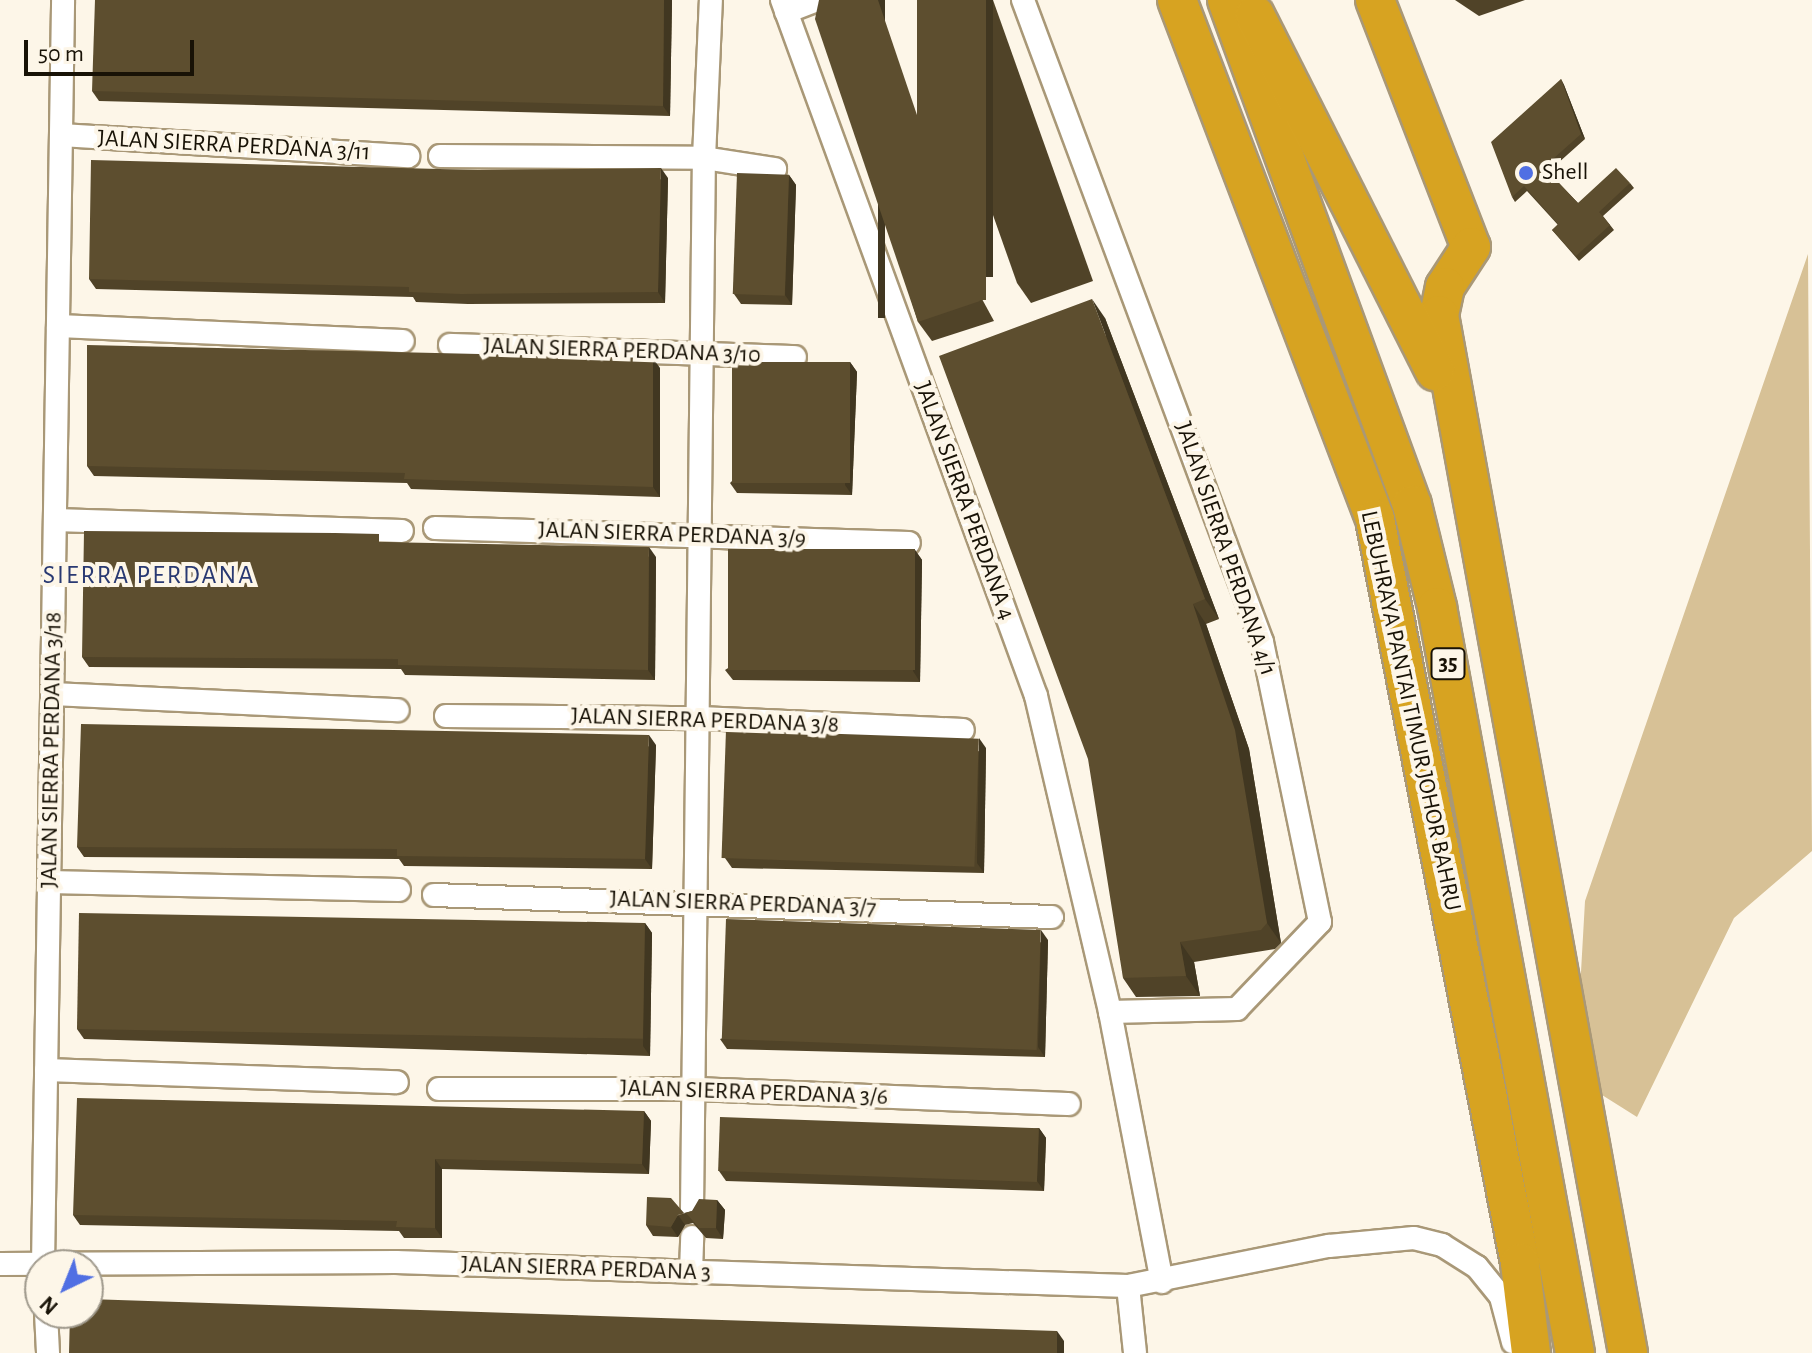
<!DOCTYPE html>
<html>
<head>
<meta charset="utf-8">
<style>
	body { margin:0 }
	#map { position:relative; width:1812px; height:1353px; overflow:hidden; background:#fdf6e8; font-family:"Alegreya Sans",sans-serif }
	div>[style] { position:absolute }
	.forest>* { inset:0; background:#d7c196 }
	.roads { filter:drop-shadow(2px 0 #a99877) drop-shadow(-2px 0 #a99877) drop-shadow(0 2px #a99877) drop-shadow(0 -2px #a99877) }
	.street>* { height:22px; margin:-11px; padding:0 11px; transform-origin:11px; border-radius:11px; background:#fff }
	.highway>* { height:38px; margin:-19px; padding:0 19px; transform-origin:19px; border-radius:19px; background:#d7a321 }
	.wall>* { inset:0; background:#504328 }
	.shaded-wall>* { inset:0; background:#413721; transform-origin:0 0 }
	.building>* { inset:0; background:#5d4e2f; transform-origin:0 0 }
	.dots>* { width:22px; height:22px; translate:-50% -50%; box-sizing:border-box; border:4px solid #fdf6e8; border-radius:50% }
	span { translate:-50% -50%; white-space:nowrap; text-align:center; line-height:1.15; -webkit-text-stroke:8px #fdf6e8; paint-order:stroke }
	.shield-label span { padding:2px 6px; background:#fdf6e8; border:2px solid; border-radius:6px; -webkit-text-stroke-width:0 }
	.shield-label { font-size:22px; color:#181206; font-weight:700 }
	.street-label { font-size:24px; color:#181206 }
	.poi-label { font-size:24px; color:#181206 }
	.left { translate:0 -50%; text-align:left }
	.neighbourhood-label { font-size:26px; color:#293972; letter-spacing:2px }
	.north { position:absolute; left:24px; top:1249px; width:80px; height:80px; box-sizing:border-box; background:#fdf6e8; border:2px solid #a19b8e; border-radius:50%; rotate:223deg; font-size:22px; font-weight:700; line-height:32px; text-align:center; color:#181206 }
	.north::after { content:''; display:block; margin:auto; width:28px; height:36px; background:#506fe3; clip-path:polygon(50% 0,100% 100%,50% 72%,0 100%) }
	.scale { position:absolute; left:24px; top:40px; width:170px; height:36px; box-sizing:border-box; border:4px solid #181206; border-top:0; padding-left:10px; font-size:24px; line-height:28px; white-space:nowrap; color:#181206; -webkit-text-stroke:6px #fdf6e8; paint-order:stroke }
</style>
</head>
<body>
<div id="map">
	<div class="forest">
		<div style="clip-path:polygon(1808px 254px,1812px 851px,1734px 918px,1637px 1117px,1575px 1078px,1585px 901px)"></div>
	</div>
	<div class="roads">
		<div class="street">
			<div style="left:782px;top:0;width:741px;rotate:69.95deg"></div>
			<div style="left:1036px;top:696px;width:325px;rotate:76.8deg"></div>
			<div style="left:1110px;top:1012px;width:275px;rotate:79.1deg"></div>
			<div style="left:1023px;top:0;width:685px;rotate:69.58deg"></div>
			<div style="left:1262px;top:642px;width:286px;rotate:78.3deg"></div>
			<div style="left:1320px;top:922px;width:120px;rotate:133.7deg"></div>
			<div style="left:1237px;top:1009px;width:127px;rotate:178.6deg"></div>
			<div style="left:786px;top:12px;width:34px;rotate:-21deg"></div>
			<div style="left:61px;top:135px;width:348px;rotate:3.5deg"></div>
			<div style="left:440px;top:156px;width:264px;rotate:0.4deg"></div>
			<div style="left:704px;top:158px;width:72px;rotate:8.8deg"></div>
			<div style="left:58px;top:326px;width:345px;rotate:2.5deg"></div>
			<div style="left:450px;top:345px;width:345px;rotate:2deg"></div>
			<div style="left:55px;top:520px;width:347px;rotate:1.8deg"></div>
			<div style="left:435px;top:528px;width:474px;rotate:1.8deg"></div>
			<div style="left:53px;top:694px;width:345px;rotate:2.7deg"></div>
			<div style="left:446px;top:716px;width:254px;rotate:0.5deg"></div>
			<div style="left:700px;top:718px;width:263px;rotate:2.6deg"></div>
			<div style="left:49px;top:882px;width:350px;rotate:1.3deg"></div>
			<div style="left:434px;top:895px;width:618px;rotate:2.04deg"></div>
			<div style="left:46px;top:1070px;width:351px;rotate:2deg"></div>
			<div style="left:439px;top:1089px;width:255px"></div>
			<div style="left:694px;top:1089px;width:375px;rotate:2.3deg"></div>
			<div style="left:692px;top:1209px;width:1051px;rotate:-89.35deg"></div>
			<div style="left:704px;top:158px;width:158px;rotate:-87.5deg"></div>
			<div style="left:0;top:1264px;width:396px;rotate:-0.3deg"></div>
			<div style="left:396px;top:1262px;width:732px;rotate:1.88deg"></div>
			<div style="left:1128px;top:1286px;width:205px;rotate:-11.3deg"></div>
			<div style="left:1329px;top:1246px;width:85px;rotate:-5.4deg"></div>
			<div style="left:1414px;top:1238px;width:29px;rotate:14deg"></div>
			<div style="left:1442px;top:1245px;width:41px;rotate:32.2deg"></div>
			<div style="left:1477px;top:1267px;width:38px;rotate:51deg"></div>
			<div style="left:1501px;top:1297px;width:47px;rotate:75.1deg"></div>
			<div style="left:43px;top:1265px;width:1265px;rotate:-89.09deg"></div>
			<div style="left:691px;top:1272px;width:35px;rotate:-88deg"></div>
			<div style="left:1128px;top:1286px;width:67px;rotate:84deg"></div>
			<div style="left:46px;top:1313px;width:40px;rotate:87.1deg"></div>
		</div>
		<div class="highway">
			<div style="left:1177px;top:0;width:555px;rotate:69.12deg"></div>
			<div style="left:1375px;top:519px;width:758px;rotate:78.97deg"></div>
			<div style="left:1520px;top:1263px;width:91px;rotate:83deg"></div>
			<div style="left:1227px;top:0;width:538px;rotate:69.88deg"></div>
			<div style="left:1412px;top:505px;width:105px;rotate:76.2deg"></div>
			<div style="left:1437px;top:607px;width:759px;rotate:79.52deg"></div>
			<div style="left:1375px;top:0;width:265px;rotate:68.8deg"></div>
			<div style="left:1471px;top:247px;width:48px;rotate:123deg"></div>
			<div style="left:1445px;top:287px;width:29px;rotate:102deg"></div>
			<div style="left:1439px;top:315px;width:1055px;rotate:79.68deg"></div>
			<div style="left:1255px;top:15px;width:399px;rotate:63.2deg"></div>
		</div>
	</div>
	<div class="wall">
		<div style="clip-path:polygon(672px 0,670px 116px,99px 101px,92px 91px)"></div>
		<div style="clip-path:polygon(819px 0,994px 321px,932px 341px,918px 322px)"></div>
		<div style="clip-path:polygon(917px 0,993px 0,1093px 281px,1031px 303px,1017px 283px)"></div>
		<div style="clip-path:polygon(1455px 0,1525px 0,1479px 16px)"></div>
		<div style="clip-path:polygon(1561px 79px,1564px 85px,1585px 139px,1548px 172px,1578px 203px,1630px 183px,1634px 188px,1603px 216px,1614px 230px,1579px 261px,1552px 230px,1558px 225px,1527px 191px,1515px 202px,1512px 197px)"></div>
		<div style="clip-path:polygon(789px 175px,796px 185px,792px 305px,741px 304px,734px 294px)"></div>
		<div style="clip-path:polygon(668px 178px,665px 303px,468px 304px,416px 302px,413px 297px,96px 289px,89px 279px)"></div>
		<div style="clip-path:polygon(1105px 318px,1219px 619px,1206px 624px,1249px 749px,1281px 943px,1275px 949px,1194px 962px,1200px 996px,1136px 997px,1123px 978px)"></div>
		<div style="clip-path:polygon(850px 362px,857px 372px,852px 495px,737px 493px,730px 483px)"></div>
		<div style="clip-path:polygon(660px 368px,660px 497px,411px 489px,407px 483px,94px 476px,87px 466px)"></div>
		<div style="clip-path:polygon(384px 542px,656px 557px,655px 680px,405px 675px,401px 669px,89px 667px,82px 657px)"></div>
		<div style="clip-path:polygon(915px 550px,922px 560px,920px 682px,733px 680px,725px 670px)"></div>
		<div style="clip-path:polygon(656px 745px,652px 869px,404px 866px,399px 859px,84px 857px,77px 847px)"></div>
		<div style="clip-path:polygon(986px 748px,984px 873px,732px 868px,725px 858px)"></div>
		<div style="clip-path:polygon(645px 923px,652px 933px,650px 1056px,84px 1039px,77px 1029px)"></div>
		<div style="clip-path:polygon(1048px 940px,1045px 1057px,727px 1049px,720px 1039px)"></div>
		<div style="clip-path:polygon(644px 1111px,651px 1121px,649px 1174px,442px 1169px,442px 1238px,404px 1238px,399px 1231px,80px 1225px,73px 1215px)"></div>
		<div style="clip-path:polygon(1039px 1128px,1046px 1138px,1044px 1191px,726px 1181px,719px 1171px)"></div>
		<div style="clip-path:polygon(717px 1200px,725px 1210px,723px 1239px,706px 1238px,693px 1223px,685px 1225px,678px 1237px,653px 1236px,646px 1225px,692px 1211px)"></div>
	</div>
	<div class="shaded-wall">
		<div style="clip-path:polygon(664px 0,672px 0,670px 116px,663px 106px)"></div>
		<div style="left:878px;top:0;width:7px;height:318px"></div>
		<div style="left:986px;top:0;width:7px;height:277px"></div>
		<div style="clip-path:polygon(1561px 79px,1564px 85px,1585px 139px,1581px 134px)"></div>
		<div style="clip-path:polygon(661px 168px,668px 178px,665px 303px,658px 292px)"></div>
		<div style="clip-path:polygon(789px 175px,796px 185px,792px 305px,785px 295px)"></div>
		<div style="clip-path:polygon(1092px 299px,1105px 318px,1219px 619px,1205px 599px)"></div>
		<div style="clip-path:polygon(653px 358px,660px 368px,660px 497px,653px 487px)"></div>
		<div style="clip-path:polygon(850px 362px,857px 372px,852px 495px,845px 485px)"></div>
		<div style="clip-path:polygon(649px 547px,656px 557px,655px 680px,648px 670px)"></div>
		<div style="clip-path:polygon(915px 550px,922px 560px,920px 682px,913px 671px)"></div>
		<div style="clip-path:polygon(1193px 604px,1206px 624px,1249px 749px,1281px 943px,1267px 923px)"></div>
		<div style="clip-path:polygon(649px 735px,656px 745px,652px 869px,645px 859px)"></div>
		<div style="clip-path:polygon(979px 738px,986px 748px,984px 873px,977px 863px)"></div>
		<div style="clip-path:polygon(645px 923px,652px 933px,650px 1056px,643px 1046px)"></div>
		<div style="clip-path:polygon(1041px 930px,1048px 940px,1045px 1057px,1038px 1047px)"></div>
		<div style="clip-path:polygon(1180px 942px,1194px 962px,1200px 996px,1186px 976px)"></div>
		<div style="clip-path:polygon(644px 1111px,651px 1121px,649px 1174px,642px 1164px)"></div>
		<div style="clip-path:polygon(1039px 1128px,1046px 1138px,1044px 1191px,1037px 1181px)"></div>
		<div style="clip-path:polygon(435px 1159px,442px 1169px,442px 1238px,435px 1228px)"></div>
		<div style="clip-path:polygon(717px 1200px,725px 1210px,723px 1239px,716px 1228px)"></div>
		<div style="clip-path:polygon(678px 1215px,685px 1225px,678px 1237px,671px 1227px)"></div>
		<div style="clip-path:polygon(1057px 1331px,1064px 1341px,1064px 1353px,1057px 1353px)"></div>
	</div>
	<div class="building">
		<div style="clip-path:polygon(95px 0,664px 0,663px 106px,92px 91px)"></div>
		<div style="clip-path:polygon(819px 0,878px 0,980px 301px,918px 322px,815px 19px)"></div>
		<div style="left:917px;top:0;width:69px;height:300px"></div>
		<div style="clip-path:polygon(1561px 79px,1581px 134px,1544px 167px,1578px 203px,1616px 168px,1630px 183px,1599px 212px,1610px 225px,1576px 256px,1552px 230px,1558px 224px,1524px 186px,1512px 197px,1491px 142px)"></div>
		<div style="clip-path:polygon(91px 160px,478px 170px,661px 168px,658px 292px,461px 294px,409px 292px,409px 287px,89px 279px)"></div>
		<div style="left:737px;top:173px;width:52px;height:121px;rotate:2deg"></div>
		<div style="clip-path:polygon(1092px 299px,1205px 599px,1193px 604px,1235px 730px,1267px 923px,1261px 930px,1180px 942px,1186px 976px,1123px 978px,1088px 759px,939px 356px)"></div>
		<div style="clip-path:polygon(87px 345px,653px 358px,653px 487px,404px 479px,405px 473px,87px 466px)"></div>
		<div style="left:732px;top:362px;width:118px;height:121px"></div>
		<div style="clip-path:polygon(84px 531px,335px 533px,379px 534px,379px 542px,649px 547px,648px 670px,398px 665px,398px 659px,82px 657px)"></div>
		<div style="left:728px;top:549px;width:187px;height:121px"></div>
		<div style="clip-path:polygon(81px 724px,649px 735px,645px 859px,397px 856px,397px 849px,77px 847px)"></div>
		<div style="left:726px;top:730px;width:253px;height:128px;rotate:2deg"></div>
		<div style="left:79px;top:913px;width:566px;height:116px;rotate:1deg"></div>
		<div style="left:726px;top:919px;width:315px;height:120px;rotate:2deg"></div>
		<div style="clip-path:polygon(77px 1098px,644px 1111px,642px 1164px,435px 1159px,435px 1228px,396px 1227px,397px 1221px,73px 1215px)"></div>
		<div style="left:720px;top:1117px;width:319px;height:54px;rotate:2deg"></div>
		<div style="clip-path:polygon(647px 1197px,671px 1198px,684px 1213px,692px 1211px,699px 1199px,717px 1200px,716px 1228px,699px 1228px,686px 1213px,678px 1215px,671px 1227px,646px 1225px)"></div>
		<div style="clip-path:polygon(88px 1299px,1057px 1331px,1057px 1353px,69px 1353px,70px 1313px,88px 1313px)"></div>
	</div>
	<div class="dots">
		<div style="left:1526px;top:173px;background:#506fe3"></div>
	</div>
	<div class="shield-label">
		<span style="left:1448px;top:664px">35</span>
	</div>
	<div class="street-label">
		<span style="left:234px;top:146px;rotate:3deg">JALAN SIERRA PERDANA 3/11</span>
		<span style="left:622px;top:351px;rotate:2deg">JALAN SIERRA PERDANA 3/10</span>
		<span style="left:964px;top:501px;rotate:70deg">JALAN SIERRA PERDANA 4</span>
		<span style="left:672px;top:535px;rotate:2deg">JALAN SIERRA PERDANA 3/9</span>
		<span style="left:1225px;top:549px;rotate:71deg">JALAN SIERRA PERDANA 4/1</span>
		<span style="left:1410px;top:711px;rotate:78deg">LEBUHRAYA PANTAI TIMUR JOHOR BAHRU</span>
		<span style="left:705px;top:721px;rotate:2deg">JALAN SIERRA PERDANA 3/8</span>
		<span style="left:52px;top:750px;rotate:-89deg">JALAN SIERRA PERDANA 3/18</span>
		<span style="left:743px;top:904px;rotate:2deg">JALAN SIERRA PERDANA 3/7</span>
		<span style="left:754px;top:1093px;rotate:2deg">JALAN SIERRA PERDANA 3/6</span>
		<span style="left:586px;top:1269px;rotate:2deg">JALAN SIERRA PERDANA 3</span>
	</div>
	<div class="poi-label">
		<span class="left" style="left:1542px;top:173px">Shell</span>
	</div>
	<div class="neighbourhood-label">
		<span style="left:149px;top:576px">SIERRA PERDANA</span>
	</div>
	<div class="north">N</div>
	<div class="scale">50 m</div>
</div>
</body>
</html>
